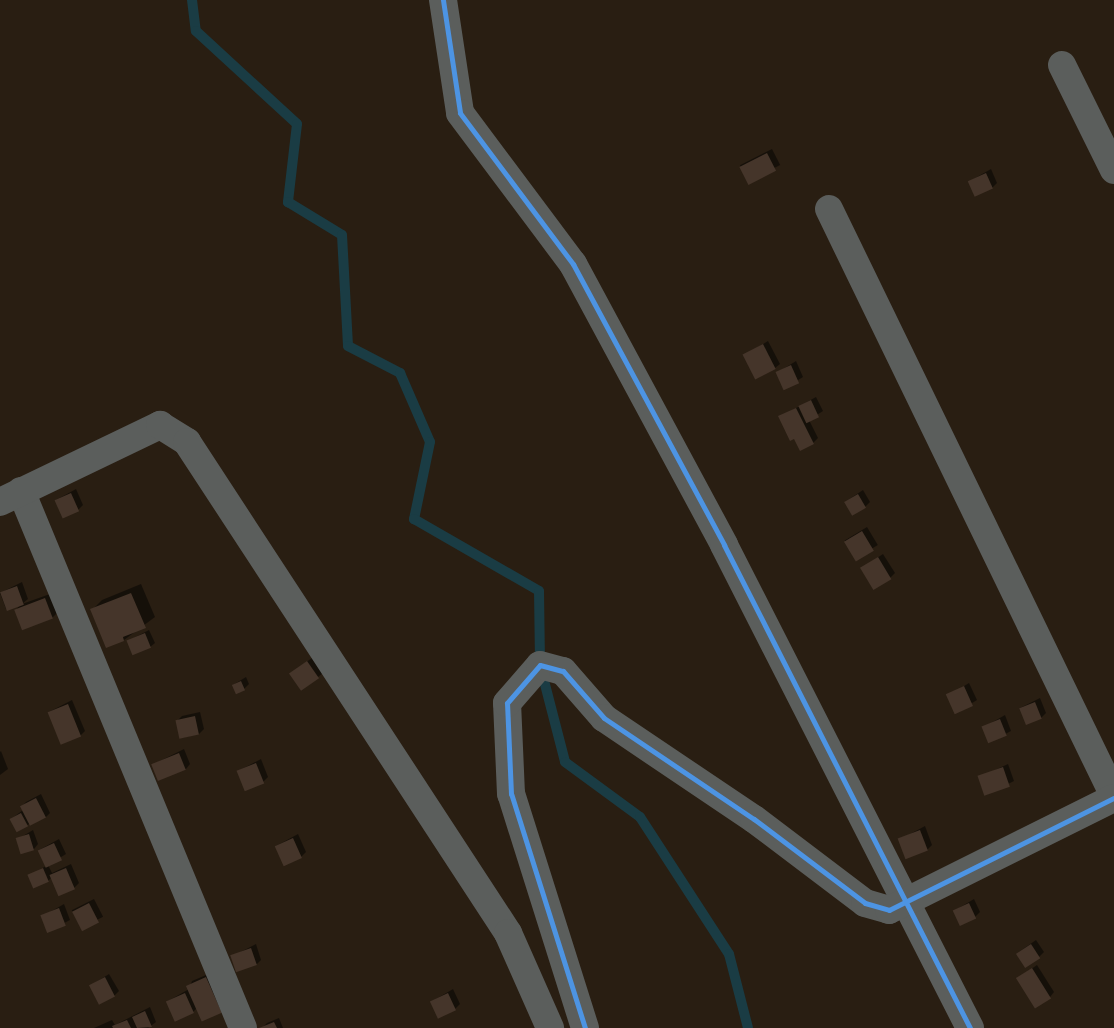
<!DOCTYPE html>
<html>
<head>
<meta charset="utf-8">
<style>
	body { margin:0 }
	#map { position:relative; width:1114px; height:1028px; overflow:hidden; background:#291e12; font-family:Helvetica,sans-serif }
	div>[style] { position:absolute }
	.shadow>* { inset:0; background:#0007; transform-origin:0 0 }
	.stream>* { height:10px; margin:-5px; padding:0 5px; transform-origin:5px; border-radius:5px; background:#1a3c44 }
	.building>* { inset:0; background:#45352a; transform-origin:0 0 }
	.street>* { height:28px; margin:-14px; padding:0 14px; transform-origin:14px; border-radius:14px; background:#5b5e5c }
	.cycleway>* { height:5px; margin:-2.5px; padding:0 2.5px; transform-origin:2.5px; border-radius:2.5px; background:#4d94e3 }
	span { translate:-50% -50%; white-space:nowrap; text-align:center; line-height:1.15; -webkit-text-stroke:5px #321e09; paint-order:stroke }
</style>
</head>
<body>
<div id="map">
	<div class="shadow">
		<div style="left:772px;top:149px;width:18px;height:36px;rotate:63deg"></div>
		<div style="clip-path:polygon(991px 169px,997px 183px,992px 188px,970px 181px)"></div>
		<div style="clip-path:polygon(768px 341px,780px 364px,775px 368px,745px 355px)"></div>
		<div style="clip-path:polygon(796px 361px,803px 377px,784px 389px,777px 373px)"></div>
		<div style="clip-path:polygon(816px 397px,823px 411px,809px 420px,818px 438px,813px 443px,780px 417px)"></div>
		<div style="clip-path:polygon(76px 489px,83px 505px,78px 510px,56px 500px)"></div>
		<div style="clip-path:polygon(863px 490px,870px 502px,865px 507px,845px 502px)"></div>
		<div style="left:867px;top:527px;width:21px;height:26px;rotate:59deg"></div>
		<div style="clip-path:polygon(883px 554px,895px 573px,890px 578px,862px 568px)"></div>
		<div style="clip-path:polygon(22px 582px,28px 599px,22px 604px,50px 594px,57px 613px,52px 618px,16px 610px,21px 604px,6px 609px,0 593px)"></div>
		<div style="clip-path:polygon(141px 584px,155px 617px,124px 640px,92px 610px,102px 600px)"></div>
		<div style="clip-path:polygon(149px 630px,155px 643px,150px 647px,128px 641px)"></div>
		<div style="clip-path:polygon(312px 658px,323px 673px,318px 677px,295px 670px)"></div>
		<div style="clip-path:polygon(246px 677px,249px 684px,244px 689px,233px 685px)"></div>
		<div style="clip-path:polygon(969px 683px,977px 700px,956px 713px,948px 696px)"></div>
		<div style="clip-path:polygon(1040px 698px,1046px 713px,1041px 718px,1020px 708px)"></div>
		<div style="clip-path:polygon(72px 700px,85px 731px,80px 736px,49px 712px)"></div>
		<div style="clip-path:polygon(200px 712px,204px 729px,199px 734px,181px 738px,177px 721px,182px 716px)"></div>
		<div style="clip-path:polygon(1005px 715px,1011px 731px,990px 742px,984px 727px)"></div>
		<div style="clip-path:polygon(184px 749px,190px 764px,186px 769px,152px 765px)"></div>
		<div style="clip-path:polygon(1px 751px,8px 769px,0 775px,0 752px)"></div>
		<div style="clip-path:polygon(261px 759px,268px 777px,263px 782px,238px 771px)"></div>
		<div style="clip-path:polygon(1008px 764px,1014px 781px,986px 795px,980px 777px)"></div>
		<div style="clip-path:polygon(41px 794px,50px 813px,46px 817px,27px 825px,11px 819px,23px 810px,21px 807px,26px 802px)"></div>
		<div style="clip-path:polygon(925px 826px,932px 845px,927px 850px,899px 840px)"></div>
		<div style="clip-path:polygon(33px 830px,38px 844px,34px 849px,18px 839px)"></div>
		<div style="clip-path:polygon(298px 834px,306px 852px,301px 857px,276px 846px)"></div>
		<div style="clip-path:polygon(59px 839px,66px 854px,48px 865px,52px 873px,71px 864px,79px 883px,74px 888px,51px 878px,48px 881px,29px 876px,46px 866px,39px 850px)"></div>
		<div style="left:94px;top:899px;width:20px;height:25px;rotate:63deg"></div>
		<div style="clip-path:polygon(974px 899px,980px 912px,975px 917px,954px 911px)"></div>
		<div style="clip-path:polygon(64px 904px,70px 920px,49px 931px,43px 916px)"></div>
		<div style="clip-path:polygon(1036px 940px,1044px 952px,1039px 957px,1016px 954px)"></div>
		<div style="clip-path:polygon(256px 944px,261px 960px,257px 964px,231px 957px)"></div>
		<div style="clip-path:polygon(1037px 965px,1054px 992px,1050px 997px,1017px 979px)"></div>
		<div style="clip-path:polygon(211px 973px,221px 1012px,197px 1008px,193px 1012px,168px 1001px,189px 989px,192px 981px)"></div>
		<div style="clip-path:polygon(109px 974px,119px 991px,114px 996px,90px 986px)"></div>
		<div style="clip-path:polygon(453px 989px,460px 1004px,455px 1009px,431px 1002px)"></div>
		<div style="clip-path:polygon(150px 1007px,156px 1022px,148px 1028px,94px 1028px,112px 1020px,115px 1025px)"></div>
		<div style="clip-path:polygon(279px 1018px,283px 1028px,262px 1028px,267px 1023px)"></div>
	</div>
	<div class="stream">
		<div style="left:192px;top:0;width:31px;rotate:83deg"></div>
		<div style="left:196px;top:31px;width:137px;rotate:42.6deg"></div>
		<div style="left:297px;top:124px;width:79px;rotate:96.6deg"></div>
		<div style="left:288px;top:202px;width:63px;rotate:31.4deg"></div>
		<div style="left:342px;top:235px;width:111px;rotate:86.9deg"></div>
		<div style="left:348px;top:346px;width:59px;rotate:27.4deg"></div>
		<div style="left:400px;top:373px;width:75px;rotate:66.5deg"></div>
		<div style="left:430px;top:442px;width:79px;rotate:101.7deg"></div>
		<div style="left:414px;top:519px;width:144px;rotate:29.9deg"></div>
		<div style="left:539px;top:591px;width:74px;rotate:89.2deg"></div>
		<div style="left:540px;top:665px;width:100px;rotate:75.5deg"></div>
		<div style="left:565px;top:762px;width:93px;rotate:36.3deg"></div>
		<div style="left:640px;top:817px;width:163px;rotate:57deg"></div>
		<div style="left:729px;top:954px;width:76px;rotate:75.6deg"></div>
	</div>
	<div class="building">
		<div style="left:767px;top:153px;width:20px;height:31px;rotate:63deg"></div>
		<div style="left:986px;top:173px;width:17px;height:20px;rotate:66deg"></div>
		<div style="left:763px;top:344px;width:28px;height:23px;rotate:63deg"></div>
		<div style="left:791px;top:365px;width:20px;height:17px;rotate:66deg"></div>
		<div style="left:811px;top:400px;width:19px;height:14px;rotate:65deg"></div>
		<div style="clip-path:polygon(796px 408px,814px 444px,800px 451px,794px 439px,790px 441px,778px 416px)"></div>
		<div style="left:71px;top:493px;width:20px;height:18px;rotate:66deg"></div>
		<div style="left:858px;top:494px;width:16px;height:16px;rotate:60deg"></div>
		<div style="left:862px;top:531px;width:23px;height:21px;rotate:59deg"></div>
		<div style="left:878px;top:557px;width:26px;height:21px;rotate:59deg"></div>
		<div style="left:17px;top:586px;width:20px;height:18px;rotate:70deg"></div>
		<div style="clip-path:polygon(131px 593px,146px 628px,123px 637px,124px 641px,106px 648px,90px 609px)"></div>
		<div style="left:45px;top:598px;width:22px;height:33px;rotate:69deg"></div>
		<div style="left:145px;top:633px;width:16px;height:20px;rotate:68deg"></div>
		<div style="left:307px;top:661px;width:21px;height:22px;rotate:55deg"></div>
		<div style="left:241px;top:681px;width:10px;height:10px;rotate:66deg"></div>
		<div style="left:964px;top:686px;width:22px;height:20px;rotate:66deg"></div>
		<div style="left:1035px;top:702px;width:18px;height:17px;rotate:68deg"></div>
		<div style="left:68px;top:704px;width:35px;height:22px;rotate:68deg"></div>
		<div style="left:195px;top:716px;width:19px;height:20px;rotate:78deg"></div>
		<div style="left:1000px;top:719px;width:18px;height:20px;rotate:68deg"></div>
		<div style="left:179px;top:753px;width:18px;height:30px;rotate:68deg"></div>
		<div style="left:256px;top:763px;width:22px;height:21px;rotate:68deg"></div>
		<div style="left:1003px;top:767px;width:21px;height:27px;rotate:71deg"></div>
		<div style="left:36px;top:798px;width:22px;height:18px;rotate:63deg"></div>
		<div style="left:21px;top:813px;width:15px;height:13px;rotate:62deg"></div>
		<div style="left:920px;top:830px;width:22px;height:24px;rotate:69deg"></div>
		<div style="left:29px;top:834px;width:17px;height:14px;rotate:73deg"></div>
		<div style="left:293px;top:838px;width:22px;height:20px;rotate:66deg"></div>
		<div style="left:54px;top:843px;width:19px;height:18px;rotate:65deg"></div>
		<div style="left:43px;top:868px;width:15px;height:17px;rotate:67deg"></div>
		<div style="left:66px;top:868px;width:23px;height:18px;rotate:67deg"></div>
		<div style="left:89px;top:903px;width:22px;height:19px;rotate:63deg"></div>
		<div style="left:969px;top:903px;width:17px;height:18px;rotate:65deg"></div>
		<div style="left:59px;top:908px;width:19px;height:20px;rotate:69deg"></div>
		<div style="left:1031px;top:944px;width:17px;height:18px;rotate:57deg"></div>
		<div style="left:251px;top:948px;width:18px;height:22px;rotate:71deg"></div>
		<div style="left:1032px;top:968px;width:36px;height:19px;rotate:58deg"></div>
		<div style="left:105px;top:977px;width:22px;height:18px;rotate:63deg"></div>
		<div style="left:206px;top:977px;width:39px;height:22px;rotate:66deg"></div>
		<div style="left:185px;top:993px;width:22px;height:21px;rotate:66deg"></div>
		<div style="left:448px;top:993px;width:19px;height:20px;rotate:65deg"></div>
		<div style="clip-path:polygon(145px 1011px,152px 1027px,137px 1028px,132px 1017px)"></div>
		<div style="clip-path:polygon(127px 1020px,131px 1028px,113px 1028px,112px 1026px)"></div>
		<div style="clip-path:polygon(274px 1022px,277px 1028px,259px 1028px)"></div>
	</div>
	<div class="street">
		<div style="left:443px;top:0;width:114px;rotate:81.4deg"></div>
		<div style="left:460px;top:113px;width:189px;rotate:53.2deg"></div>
		<div style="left:573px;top:264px;width:319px;rotate:61.7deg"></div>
		<div style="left:724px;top:545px;width:542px;rotate:63.01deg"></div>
		<div style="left:1062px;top:65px;width:117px;rotate:63.7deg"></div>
		<div style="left:829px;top:209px;width:653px;rotate:64.1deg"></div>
		<div style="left:21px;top:491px;width:581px;rotate:67.54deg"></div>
		<div style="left:0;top:502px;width:178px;rotate:-25.7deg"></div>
		<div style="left:160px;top:425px;width:32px;rotate:32deg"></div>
		<div style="left:187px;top:442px;width:587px;rotate:56.82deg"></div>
		<div style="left:508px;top:933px;width:104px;rotate:66.1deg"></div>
		<div style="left:585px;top:1028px;width:245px;rotate:-107.5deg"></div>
		<div style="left:511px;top:794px;width:91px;rotate:-92.5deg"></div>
		<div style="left:507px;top:703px;width:50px;rotate:-49deg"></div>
		<div style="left:540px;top:665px;width:24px;rotate:15deg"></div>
		<div style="left:563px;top:671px;width:62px;rotate:48.9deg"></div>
		<div style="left:604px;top:718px;width:181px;rotate:34deg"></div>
		<div style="left:754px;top:819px;width:139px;rotate:37.1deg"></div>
		<div style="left:865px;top:903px;width:25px;rotate:16deg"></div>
		<div style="left:889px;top:910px;width:251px;rotate:-26.5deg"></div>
	</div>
	<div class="cycleway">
		<div style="left:443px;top:0;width:114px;rotate:81.4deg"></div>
		<div style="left:460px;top:113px;width:189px;rotate:53.2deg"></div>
		<div style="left:573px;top:264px;width:319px;rotate:61.7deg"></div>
		<div style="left:724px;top:545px;width:542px;rotate:63.01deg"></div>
		<div style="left:585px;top:1028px;width:245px;rotate:-107.5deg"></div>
		<div style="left:511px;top:794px;width:91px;rotate:-92.5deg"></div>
		<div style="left:507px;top:703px;width:50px;rotate:-49deg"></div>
		<div style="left:540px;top:665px;width:24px;rotate:15deg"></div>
		<div style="left:563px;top:671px;width:62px;rotate:48.9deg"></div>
		<div style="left:604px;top:718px;width:181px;rotate:34deg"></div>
		<div style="left:754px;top:819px;width:139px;rotate:37.1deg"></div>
		<div style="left:865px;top:903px;width:25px;rotate:16deg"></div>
		<div style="left:889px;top:910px;width:251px;rotate:-26.5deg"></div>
	</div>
</div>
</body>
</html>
